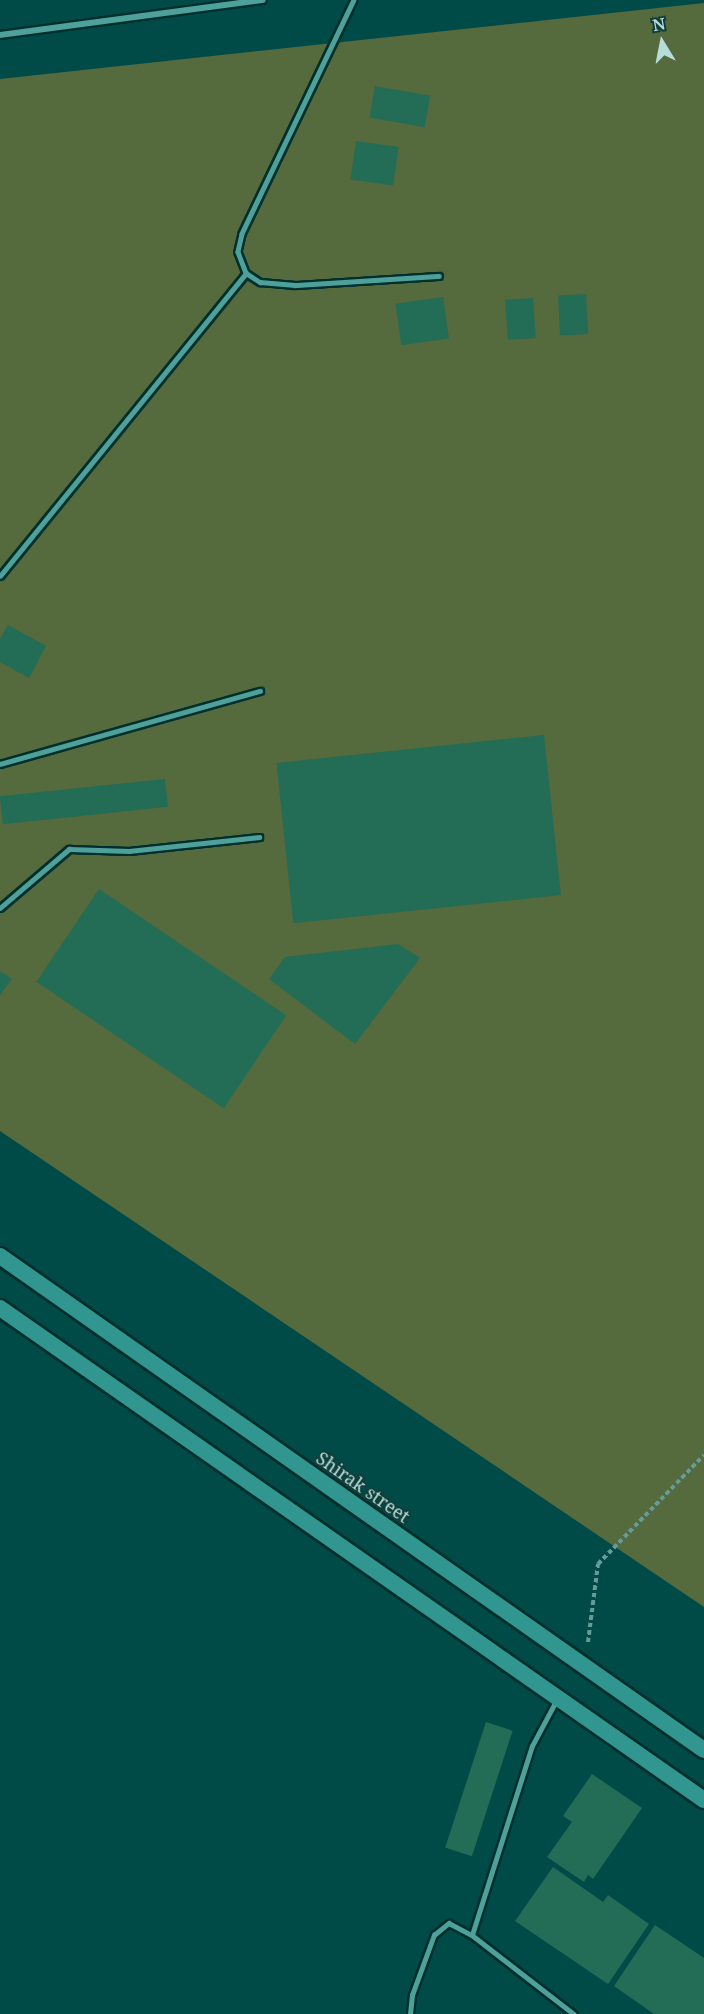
<!DOCTYPE html>
<html>
<head>
<meta charset="utf-8">
<style>
	body { margin:0 }
	#map { position:relative; width:704px; height:2014px; overflow:hidden; background:#004b48; font-family:"Noto Serif",serif }
	div>[style] { position:absolute }
	.green>* { inset:0; background:#556a3d }
	.building>* { inset:0; background:#236c56; transform-origin:0 0 }
	.path>* { height:4px; margin-top:-2px; transform-origin:0; background:repeating-linear-gradient(90deg,#659b98 0 4.5px,transparent 0 7.5px) }
	.roads { filter:drop-shadow(2px 0 #002f2c) drop-shadow(-2px 0 #002f2c) drop-shadow(0 2px #002f2c) drop-shadow(0 -2px #002f2c) }
	.service>* { height:4.5px; margin:-2.25px; padding:0 2.25px; transform-origin:2.25px; border-radius:2.25px; background:#4ea09a }
	.minor>* { height:6px; margin:-3px; padding:0 3px; transform-origin:3px; border-radius:3px; background:#4ea09a }
	.trunk>* { height:16px; margin:-8px; padding:0 8px; transform-origin:8px; border-radius:8px; background:#319690 }
	span { translate:-50% -50%; white-space:nowrap; text-align:center; line-height:1.15; -webkit-text-stroke:4.5px #113e3b; paint-order:stroke }
	.street-label { font-size:18px; color:#b7ddd9 }
	.north { position:absolute; left:632px; top:12px; width:60px; height:60px; -webkit-text-stroke:4px #113e3b; paint-order:stroke; rotate:350deg; font-size:16px; font-weight:700; line-height:24px; text-align:center; color:#b7ddd9 }
	.north::after { content:''; display:block; margin:auto; width:21px; height:27px; background:#b7ddd9; clip-path:polygon(50% 0,100% 100%,50% 72%,0 100%) }
</style>
</head>
<body>
<div id="map">
	<div class="green">
		<div style="clip-path:polygon(704px 3px,704px 1607px,0 1131px,0 79px)"></div>
	</div>
	<div class="building">
		<div style="left:375px;top:86px;width:56px;height:32px;rotate:10deg"></div>
		<div style="left:356px;top:141px;width:43px;height:39px;rotate:8deg"></div>
		<div style="left:586px;top:294px;width:40px;height:28px;rotate:87deg"></div>
		<div style="left:443px;top:297px;width:42px;height:48px;rotate:82deg"></div>
		<div style="left:533px;top:298px;width:40px;height:28px;rotate:86deg"></div>
		<div style="clip-path:polygon(8px 625px,46px 646px,29px 678px,0 662px,0 639px)"></div>
		<div style="left:544px;top:735px;width:161px;height:269px;rotate:84deg"></div>
		<div style="left:165px;top:779px;width:28px;height:166px;rotate:84deg"></div>
		<div style="left:99px;top:889px;width:226px;height:112px;rotate:34deg"></div>
		<div style="clip-path:polygon(398px 944px,420px 958px,355px 1044px,269px 979px,285px 957px)"></div>
		<div style="clip-path:polygon(0 971px,12px 979px,0 995px)"></div>
		<div style="left:486px;top:1722px;width:28px;height:132px;rotate:18deg"></div>
		<div style="clip-path:polygon(592px 1774px,642px 1808px,593px 1879px,588px 1875px,584px 1882px,547px 1857px,572px 1822px,563px 1816px)"></div>
		<div style="clip-path:polygon(553px 1867px,603px 1902px,608px 1895px,649px 1924px,608px 1984px,515px 1921px)"></div>
		<div style="clip-path:polygon(655px 1925px,704px 1958px,704px 2014px,654px 2014px,614px 1986px)"></div>
	</div>
	<div class="path">
		<div style="left:588px;top:1642px;width:79px;rotate:-82.7deg"></div>
		<div style="left:598px;top:1564px;width:152px;rotate:-45.8deg"></div>
	</div>
	<div class="roads">
		<div class="service">
			<div style="left:354px;top:0;width:259px;rotate:115.6deg"></div>
			<div style="left:242px;top:234px;width:18px;rotate:103deg"></div>
			<div style="left:238px;top:252px;width:22px;rotate:69deg"></div>
			<div style="left:246px;top:273px;width:17px;rotate:33deg"></div>
			<div style="left:260px;top:282px;width:35px;rotate:5deg"></div>
			<div style="left:295px;top:285px;width:144px;rotate:-3.6deg"></div>
			<div style="left:0;top:576px;width:390px;rotate:-50.9deg"></div>
			<div style="left:0;top:764px;width:270px;rotate:-15.7deg"></div>
			<div style="left:0;top:908px;width:91px;rotate:-40.5deg"></div>
			<div style="left:69px;top:849px;width:60px;rotate:1.9deg"></div>
			<div style="left:129px;top:851px;width:131px;rotate:-6.1deg"></div>
			<div style="left:472px;top:1935px;width:198px;rotate:-72.4deg"></div>
			<div style="left:532px;top:1746px;width:51px;rotate:-61.9deg"></div>
			<div style="left:410px;top:2014px;width:19px;rotate:-84deg"></div>
			<div style="left:412px;top:1995px;width:64px;rotate:-69.9deg"></div>
			<div style="left:434px;top:1935px;width:19px;rotate:-39deg"></div>
			<div style="left:449px;top:1923px;width:26px;rotate:28deg"></div>
			<div style="left:472px;top:1935px;width:129px;rotate:37.8deg"></div>
		</div>
		<div class="minor">
			<div style="left:0;top:35px;width:265px;rotate:-7.6deg"></div>
		</div>
		<div class="trunk">
			<div style="left:0;top:1256px;width:860px;rotate:35.06deg"></div>
			<div style="left:0;top:1308px;width:859px;rotate:34.95deg"></div>
		</div>
	</div>
	<div class="street-label">
		<span style="left:363px;top:1487px;rotate:35deg">Shirak street</span>
	</div>
	<div class="north">N</div>
</div>
</body>
</html>
